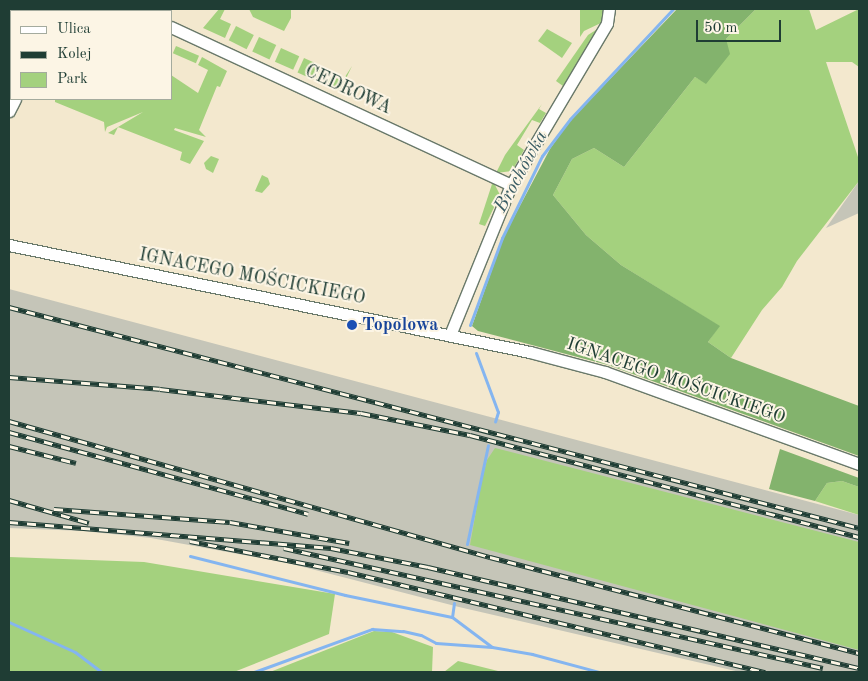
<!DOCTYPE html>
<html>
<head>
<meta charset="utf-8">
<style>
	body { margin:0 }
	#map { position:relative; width:868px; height:681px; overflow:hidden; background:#f3e8ce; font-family:"Old Standard TT",serif }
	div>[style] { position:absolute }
	.industrial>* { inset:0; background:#c5c5b8 }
	.green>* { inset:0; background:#a4d17e; transform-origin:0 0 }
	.forest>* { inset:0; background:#83b36d }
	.stream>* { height:3px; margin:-1.5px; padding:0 1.5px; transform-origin:1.5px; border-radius:1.5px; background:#84b5f0 }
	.roads { filter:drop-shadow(1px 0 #69796a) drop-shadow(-1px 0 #69796a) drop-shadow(0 1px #69796a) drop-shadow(0 -1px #69796a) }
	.minor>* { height:11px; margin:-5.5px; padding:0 5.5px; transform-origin:5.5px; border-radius:5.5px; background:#fff }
	.rail>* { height:5px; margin-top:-2.5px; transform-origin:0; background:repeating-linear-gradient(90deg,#fcf5e5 0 9px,#1f3d34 0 18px); box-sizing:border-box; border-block:1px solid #1f3d34 }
	.dots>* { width:14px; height:14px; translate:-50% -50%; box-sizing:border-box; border:2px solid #fcf5e5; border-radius:50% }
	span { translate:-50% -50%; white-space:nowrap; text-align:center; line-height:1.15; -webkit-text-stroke:4px #fcf5e5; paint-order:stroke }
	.street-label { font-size:18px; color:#1f3d34 }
	.transit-label { font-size:18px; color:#164399; font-weight:700 }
	.left { translate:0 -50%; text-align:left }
	.water-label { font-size:19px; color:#385b63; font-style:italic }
	.frame { position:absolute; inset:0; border:10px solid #1f3d34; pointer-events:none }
	.legend { position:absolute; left:10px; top:10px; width:162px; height:90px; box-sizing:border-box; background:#fcf5e5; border:1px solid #a4ab9e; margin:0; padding:6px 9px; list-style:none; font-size:15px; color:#1f3d34 }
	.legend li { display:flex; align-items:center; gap:10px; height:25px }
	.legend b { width:25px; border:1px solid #a4ab9e }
	.scale { position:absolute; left:696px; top:20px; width:85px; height:22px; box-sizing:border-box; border:2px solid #1f3d34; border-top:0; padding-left:6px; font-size:15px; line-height:18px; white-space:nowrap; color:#1f3d34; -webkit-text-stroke:4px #fcf5e5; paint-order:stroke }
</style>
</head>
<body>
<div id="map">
	<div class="industrial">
		<div style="clip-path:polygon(859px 181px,859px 213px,826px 228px)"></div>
		<div style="clip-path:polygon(9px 289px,859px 515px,859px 672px,740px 672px,459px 607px,288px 563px,151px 538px,83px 531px,9px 528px)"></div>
	</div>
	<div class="green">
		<div style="clip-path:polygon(219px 9px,225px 9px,220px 19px,231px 24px,225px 38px,203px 28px)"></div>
		<div style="clip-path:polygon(249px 9px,291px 9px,291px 18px,284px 31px,253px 17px)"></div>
		<div style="clip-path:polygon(580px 9px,603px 9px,603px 22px,584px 31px,580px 37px)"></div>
		<div style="clip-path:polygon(756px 9px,809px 9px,816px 30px,859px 9px,859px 67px,852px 62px,826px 62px,859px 160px,859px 181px,797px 261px,782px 287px,762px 310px,731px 358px,708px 342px,719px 326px,621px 265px,586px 235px,553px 195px,572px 159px,594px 148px,624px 167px,695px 77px,706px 83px,726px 39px)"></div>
		<div style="left:236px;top:26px;width:20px;height:16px;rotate:27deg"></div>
		<div style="clip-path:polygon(599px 28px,563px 86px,556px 81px,588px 35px)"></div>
		<div style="clip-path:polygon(547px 29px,572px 43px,562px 58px,538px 41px)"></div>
		<div style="left:259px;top:37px;width:19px;height:16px;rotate:25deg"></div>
		<div style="left:176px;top:46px;width:25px;height:8px;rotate:23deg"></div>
		<div style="left:281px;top:48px;width:20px;height:15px;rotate:24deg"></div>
		<div style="clip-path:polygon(202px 57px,227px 71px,220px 87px,217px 86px,199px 130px,206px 137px,175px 128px,174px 130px,204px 141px,190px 164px,180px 160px,182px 152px,118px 127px,114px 135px,108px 133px,143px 112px,107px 127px,105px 132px,104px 122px,55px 102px,55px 99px,171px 99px,171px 75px,198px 93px,208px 70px,198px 65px)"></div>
		<div style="left:304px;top:58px;width:20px;height:16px;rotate:24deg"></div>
		<div style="clip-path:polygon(352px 66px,340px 91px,320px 83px,325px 71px,327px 76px,343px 80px)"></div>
		<div style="clip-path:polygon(542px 104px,539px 109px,546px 113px,540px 123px,532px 120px,517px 145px,524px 150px,512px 171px,496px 173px,505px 155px)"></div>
		<div style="clip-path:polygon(211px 156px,219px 159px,213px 173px,206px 169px,204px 163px)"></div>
		<div style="clip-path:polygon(262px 175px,268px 178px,270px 184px,262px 193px,255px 191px)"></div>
		<div style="clip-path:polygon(493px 181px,500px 195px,485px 226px,479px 224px)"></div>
		<div style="clip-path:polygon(495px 448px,859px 542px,859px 650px,470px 545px,481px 483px,487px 460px)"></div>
		<div style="clip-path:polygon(842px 481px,859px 487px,859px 515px,815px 501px,827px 483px)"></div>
		<div style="clip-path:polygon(9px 557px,144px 562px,335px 594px,329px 634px,234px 672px,9px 672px)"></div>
		<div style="clip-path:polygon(374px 631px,392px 632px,433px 647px,432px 672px,270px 672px)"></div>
		<div style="clip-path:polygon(458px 661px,502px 672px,444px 672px)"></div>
	</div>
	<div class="forest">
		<div style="clip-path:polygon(677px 9px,756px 9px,726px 39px,730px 54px,706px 84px,695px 77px,624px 167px,594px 148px,572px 159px,553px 195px,586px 235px,621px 265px,720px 326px,708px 342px,731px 358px,859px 406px,859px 456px,608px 365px,478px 331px,472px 326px,504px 236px,550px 149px,568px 123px)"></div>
		<div style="clip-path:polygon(780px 449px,859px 478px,859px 487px,842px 481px,827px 483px,815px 501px,769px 489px)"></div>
	</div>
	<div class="stream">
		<div style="left:470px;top:325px;width:93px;rotate:-69.8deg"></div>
		<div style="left:502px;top:238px;width:91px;rotate:-64deg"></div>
		<div style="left:542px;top:156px;width:46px;rotate:-52.9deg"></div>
		<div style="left:570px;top:119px;width:151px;rotate:-46.9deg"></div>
		<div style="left:476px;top:353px;width:63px;rotate:69.6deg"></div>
		<div style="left:498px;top:412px;width:10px;rotate:107deg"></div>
		<div style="left:467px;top:544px;width:101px;rotate:-78deg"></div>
		<div style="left:190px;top:556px;width:160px;rotate:14.1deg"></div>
		<div style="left:345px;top:595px;width:109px;rotate:11.6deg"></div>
		<div style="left:454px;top:603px;width:14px;rotate:98deg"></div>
		<div style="left:452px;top:617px;width:50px;rotate:36.9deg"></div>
		<div style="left:492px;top:647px;width:41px;rotate:9.9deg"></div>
		<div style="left:532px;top:654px;width:69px;rotate:15deg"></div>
		<div style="left:9px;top:622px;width:72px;rotate:24.4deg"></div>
		<div style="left:75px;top:652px;width:34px;rotate:37deg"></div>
		<div style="left:254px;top:672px;width:126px;rotate:-20deg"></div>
		<div style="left:372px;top:629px;width:31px;rotate:4deg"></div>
		<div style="left:403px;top:631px;width:18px;rotate:13deg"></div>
		<div style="left:421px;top:635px;width:17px;rotate:28deg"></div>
		<div style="left:436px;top:643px;width:56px;rotate:4.1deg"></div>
	</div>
	<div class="roads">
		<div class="minor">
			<div style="left:119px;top:9px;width:11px;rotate:10deg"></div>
			<div style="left:64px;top:11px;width:2px;rotate:-63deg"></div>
			<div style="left:76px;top:11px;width:6px;rotate:-18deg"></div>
			<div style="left:171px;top:27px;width:375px;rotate:24.9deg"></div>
			<div style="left:9px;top:111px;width:13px;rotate:-63deg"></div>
			<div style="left:9px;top:245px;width:532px;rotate:11.61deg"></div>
			<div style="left:530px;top:352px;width:78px;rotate:14.9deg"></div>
			<div style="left:605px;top:372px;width:270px;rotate:19.9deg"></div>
			<div style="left:450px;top:335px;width:162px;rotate:-67.9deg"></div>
			<div style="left:511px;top:185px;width:188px;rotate:-59.3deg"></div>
			<div style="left:607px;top:23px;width:14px;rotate:-82deg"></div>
		</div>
	</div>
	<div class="rail">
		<div style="left:9px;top:307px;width:878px;rotate:14.57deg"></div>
		<div style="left:9px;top:377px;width:151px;rotate:4.5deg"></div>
		<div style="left:160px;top:389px;width:202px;rotate:6.8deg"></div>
		<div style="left:361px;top:413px;width:111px;rotate:11.4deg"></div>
		<div style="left:470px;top:435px;width:402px;rotate:14.7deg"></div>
		<div style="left:9px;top:421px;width:500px;rotate:15.8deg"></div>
		<div style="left:490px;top:557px;width:381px;rotate:14.6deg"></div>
		<div style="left:9px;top:432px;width:310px;rotate:15.3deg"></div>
		<div style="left:9px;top:446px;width:69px;rotate:14.2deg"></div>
		<div style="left:9px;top:500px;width:83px;rotate:16deg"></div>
		<div style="left:54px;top:509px;width:176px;rotate:4.2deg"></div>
		<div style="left:230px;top:522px;width:121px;rotate:10deg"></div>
		<div style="left:9px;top:522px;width:323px;rotate:4.6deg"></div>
		<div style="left:331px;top:548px;width:99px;rotate:11.1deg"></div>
		<div style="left:428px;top:567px;width:443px;rotate:13.2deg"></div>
		<div style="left:190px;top:541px;width:161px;rotate:11.1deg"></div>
		<div style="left:348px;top:572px;width:429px;rotate:13.5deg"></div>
		<div style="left:284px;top:548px;width:552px;rotate:12.55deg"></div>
	</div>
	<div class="dots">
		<div style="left:352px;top:325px;background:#1a4fb4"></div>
	</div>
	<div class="street-label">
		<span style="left:348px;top:90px;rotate:25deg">CEDROWA</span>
		<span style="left:252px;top:277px;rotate:11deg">IGNACEGO MOŚCICKIEGO</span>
		<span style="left:676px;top:381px;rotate:19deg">IGNACEGO MOŚCICKIEGO</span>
	</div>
	<div class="transit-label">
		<span class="left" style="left:362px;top:325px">Topolowa</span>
	</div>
	<div class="water-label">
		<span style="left:522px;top:172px;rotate:-61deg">Brochówka</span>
	</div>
	<div class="frame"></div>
	<ul class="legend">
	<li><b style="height:6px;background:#fff"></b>Ulica</li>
	<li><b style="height:6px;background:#1f3d34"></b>Kolej</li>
	<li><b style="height:14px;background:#a4d17e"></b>Park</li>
	</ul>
	<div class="scale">50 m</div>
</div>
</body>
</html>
